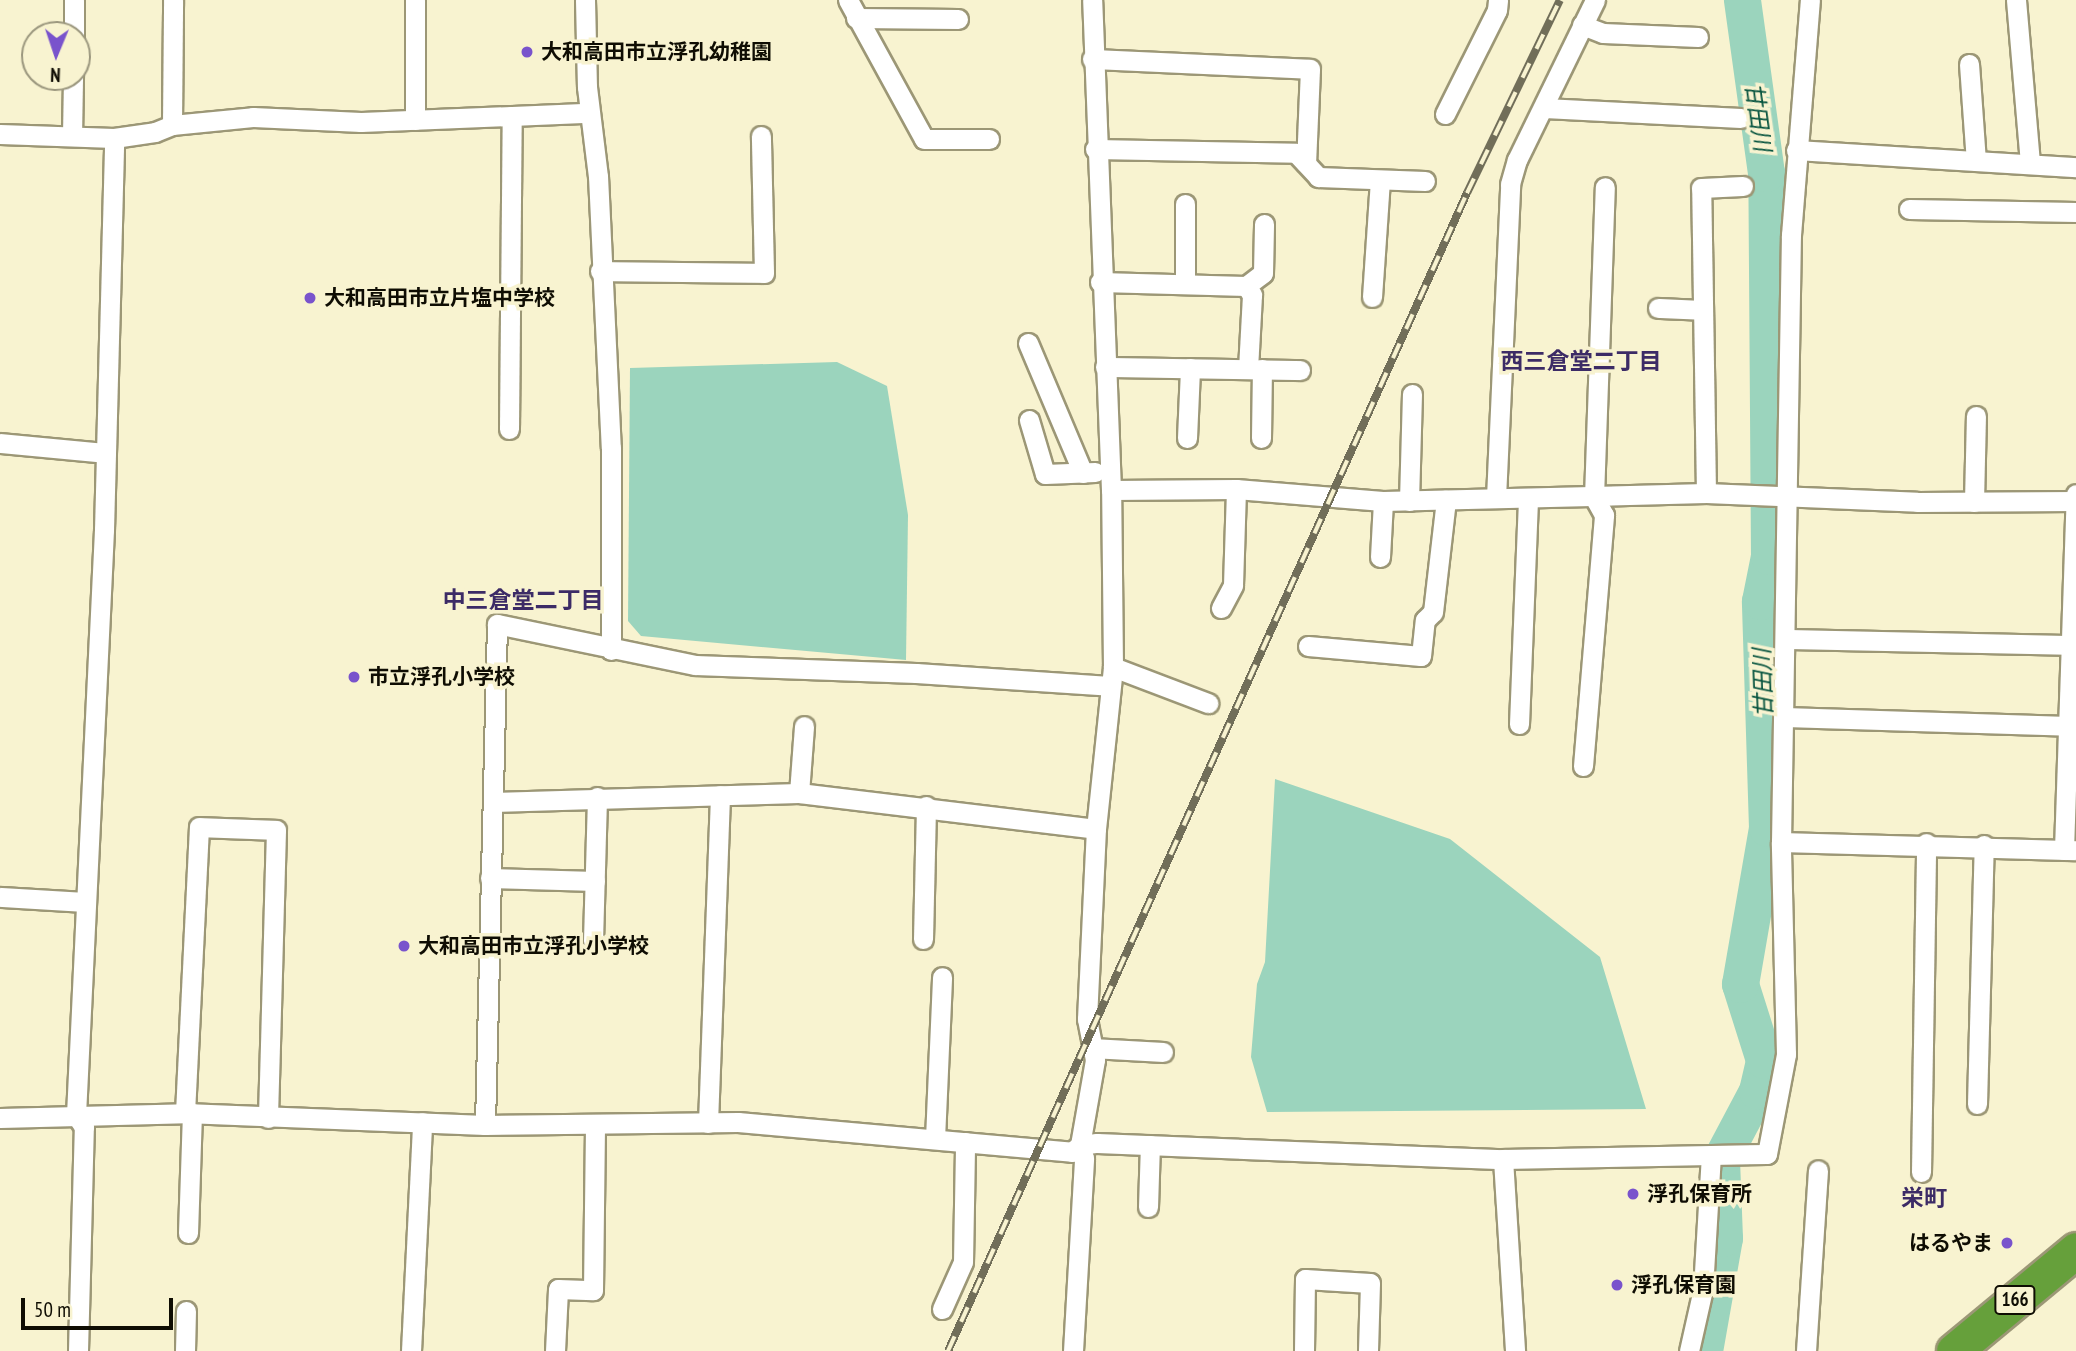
<!DOCTYPE html>
<html>
<head>
<meta charset="utf-8">
<style>
	body { margin:0 }
	#map { position:relative; width:2076px; height:1351px; overflow:hidden; background:#f8f3d0; font-family:"PT Sans Narrow","Noto Sans JP",sans-serif }
	div>[style] { position:absolute }
	.water>* { inset:0; background:#9bd4bd }
	.river>* { height:37px; margin:-18.5px; padding:0 18.5px; transform-origin:18.5px; border-radius:18.5px; background:#9bd4bd }
	.roads { filter:drop-shadow(2px 0 #9c9776) drop-shadow(-2px 0 #9c9776) drop-shadow(0 2px #9c9776) drop-shadow(0 -2px #9c9776) }
	.street>* { height:19px; margin:-9.5px; padding:0 9.5px; transform-origin:9.5px; border-radius:9.5px; background:#fff }
	.highway>* { height:35px; margin:-17.5px; padding:0 17.5px; transform-origin:17.5px; border-radius:17.5px; background:#66a03b }
	.rail>* { height:8px; margin-top:-4px; transform-origin:0; background:repeating-linear-gradient(90deg,#f8f3d0 0 16px,#716e59 0 32px); box-sizing:border-box; border-block:2px solid #716e59 }
	.dots>* { width:19px; height:19px; translate:-50% -50%; box-sizing:border-box; border:4px solid #f8f3d0; border-radius:50% }
	span { translate:-50% -50%; white-space:nowrap; text-align:center; line-height:1.15; -webkit-text-stroke:7px #f8f3d0; paint-order:stroke }
	.shield-label span { padding:2px 5px; background:#f8f3d0; border:2px solid; border-radius:5px; -webkit-text-stroke-width:0 }
	.shield-label { font-size:19px; color:#0f0d03; font-weight:700 }
	.poi-label { font-size:21px; color:#0f0d03; font-weight:700 }
	.left { translate:0 -50%; text-align:left }
	.right { translate:-100% -50%; text-align:right }
	.water-label { font-size:23px; color:#04523d; font-style:italic }
	.neighbourhood-label { font-size:23px; color:#3c2b66; font-weight:700 }
	.north { position:absolute; left:21px; top:21px; width:70px; height:70px; box-sizing:border-box; background:#f8f3d0; border:2px solid #9b977e; border-radius:50%; rotate:182deg; font-size:19px; font-weight:700; line-height:28px; text-align:center; color:#0f0d03 }
	.north::after { content:''; display:block; margin:auto; width:24px; height:32px; background:#7953cc; clip-path:polygon(50% 0,100% 100%,50% 72%,0 100%) }
	.scale { position:absolute; left:21px; top:1298px; width:152px; height:32px; box-sizing:border-box; border:4px solid #0f0d03; border-top:0; padding-left:9px; font-size:21px; line-height:24px; white-space:nowrap; color:#0f0d03; -webkit-text-stroke:5px #f8f3d0; paint-order:stroke }
</style>
</head>
<body>
<div id="map">
	<div class="water">
		<div style="clip-path:polygon(837px 362px,887px 386px,908px 515px,906px 660px,641px 636px,628px 621px,630px 368px)"></div>
		<div style="clip-path:polygon(1275px 779px,1450px 839px,1600px 957px,1646px 1109px,1267px 1112px,1251px 1057px,1257px 984px,1265px 962px)"></div>
	</div>
	<div class="river">
		<div style="left:1704px;top:1351px;width:115px;rotate:-80deg"></div>
		<div style="left:1724px;top:1238px;width:79px;rotate:-92.2deg"></div>
		<div style="left:1721px;top:1159px;width:77px;rotate:-62.1deg"></div>
		<div style="left:1757px;top:1091px;width:32px;rotate:-77deg"></div>
		<div style="left:1764px;top:1060px;width:80px;rotate:-107.5deg"></div>
		<div style="left:1740px;top:984px;width:158px;rotate:-80.2deg"></div>
		<div style="left:1767px;top:828px;width:227px;rotate:-91.8deg"></div>
		<div style="left:1760px;top:601px;width:46px;rotate:-78.7deg"></div>
		<div style="left:1769px;top:556px;width:383px;rotate:-90.4deg"></div>
		<div style="left:1766px;top:173px;width:175px;rotate:-97.9deg"></div>
	</div>
	<div class="roads">
		<div class="street">
			<div style="left:585px;top:0;width:87px;rotate:88.7deg"></div>
			<div style="left:587px;top:87px;width:90px;rotate:83deg"></div>
			<div style="left:598px;top:176px;width:272px;rotate:87.3deg"></div>
			<div style="left:611px;top:448px;width:202px;rotate:90deg"></div>
			<div style="left:848px;top:0;width:158px;rotate:61.3deg"></div>
			<div style="left:924px;top:139px;width:65px"></div>
			<div style="left:2016px;top:0;width:163px;rotate:85.1deg"></div>
			<div style="left:856px;top:18px;width:102px;rotate:0.6deg"></div>
			<div style="left:1582px;top:25px;width:22px;rotate:21deg"></div>
			<div style="left:1603px;top:33px;width:95px;rotate:2.4deg"></div>
			<div style="left:74px;top:35px;width:35px;rotate:-90deg"></div>
			<div style="left:1092px;top:59px;width:218px;rotate:2.6deg"></div>
			<div style="left:1310px;top:69px;width:94px;rotate:92.4deg"></div>
			<div style="left:1969px;top:64px;width:97px;rotate:85.9deg"></div>
			<div style="left:1544px;top:108px;width:197px;rotate:2.9deg"></div>
			<div style="left:1445px;top:114px;width:116px;rotate:-63.4deg"></div>
			<div style="left:1497px;top:10px;width:10px;rotate:-84deg"></div>
			<div style="left:415px;top:120px;width:120px;rotate:-90deg"></div>
			<div style="left:172px;top:125px;width:81px;rotate:-5.6deg"></div>
			<div style="left:253px;top:117px;width:108px;rotate:2.7deg"></div>
			<div style="left:361px;top:122px;width:228px;rotate:-2.3deg"></div>
			<div style="left:0;top:134px;width:114px;rotate:2deg"></div>
			<div style="left:114px;top:138px;width:41px;rotate:-8.3deg"></div>
			<div style="left:155px;top:132px;width:18px;rotate:-22deg"></div>
			<div style="left:172px;top:125px;width:125px;rotate:-89.5deg"></div>
			<div style="left:72px;top:136px;width:59px;rotate:-89deg"></div>
			<div style="left:1095px;top:149px;width:201px;rotate:1.1deg"></div>
			<div style="left:1296px;top:153px;width:33px;rotate:47deg"></div>
			<div style="left:1318px;top:177px;width:107px;rotate:2.1deg"></div>
			<div style="left:1796px;top:150px;width:281px;rotate:3.5deg"></div>
			<div style="left:1909px;top:209px;width:167px;rotate:1deg"></div>
			<div style="left:600px;top:271px;width:164px;rotate:0.7deg"></div>
			<div style="left:764px;top:273px;width:137px;rotate:-91.3deg"></div>
			<div style="left:1100px;top:282px;width:146px;rotate:1.6deg"></div>
			<div style="left:1246px;top:286px;width:11px;rotate:56deg"></div>
			<div style="left:1252px;top:295px;width:74px;rotate:93.1deg"></div>
			<div style="left:1185px;top:284px;width:80px;rotate:-90deg"></div>
			<div style="left:1246px;top:286px;width:21px;rotate:-37deg"></div>
			<div style="left:1263px;top:273px;width:49px;rotate:-88.8deg"></div>
			<div style="left:1372px;top:297px;width:117px;rotate:-86.1deg"></div>
			<div style="left:1658px;top:308px;width:45px;rotate:2.5deg"></div>
			<div style="left:1028px;top:343px;width:141px;rotate:67.1deg"></div>
			<div style="left:1105px;top:367px;width:195px;rotate:0.9deg"></div>
			<div style="left:1029px;top:420px;width:56px;rotate:73.5deg"></div>
			<div style="left:1045px;top:474px;width:50px;rotate:-2.3deg"></div>
			<div style="left:509px;top:429px;width:313px;rotate:-89.5deg"></div>
			<div style="left:1187px;top:438px;width:70px;rotate:-87.5deg"></div>
			<div style="left:1261px;top:438px;width:69px;rotate:-89.2deg"></div>
			<div style="left:0;top:443px;width:106px;rotate:5.4deg"></div>
			<div style="left:1111px;top:490px;width:125px;rotate:-0.5deg"></div>
			<div style="left:1236px;top:489px;width:147px;rotate:4.7deg"></div>
			<div style="left:1383px;top:501px;width:323px;rotate:-1.4deg"></div>
			<div style="left:1706px;top:493px;width:211px;rotate:2.4deg"></div>
			<div style="left:1917px;top:502px;width:159px;rotate:-0.4deg"></div>
			<div style="left:1706px;top:493px;width:305px;rotate:-90.9deg"></div>
			<div style="left:1701px;top:188px;width:42px;rotate:-2.7deg"></div>
			<div style="left:1496px;top:498px;width:314px;rotate:-87.4deg"></div>
			<div style="left:1510px;top:184px;width:25px;rotate:-74deg"></div>
			<div style="left:1517px;top:160px;width:178px;rotate:-64deg"></div>
			<div style="left:1409px;top:501px;width:107px;rotate:-88.4deg"></div>
			<div style="left:1974px;top:502px;width:86px;rotate:-88.7deg"></div>
			<div style="left:1380px;top:557px;width:56px;rotate:-86.9deg"></div>
			<div style="left:1221px;top:608px;width:26px;rotate:-62deg"></div>
			<div style="left:1233px;top:585px;width:96px;rotate:-88.2deg"></div>
			<div style="left:1786px;top:639px;width:283px;rotate:1.2deg"></div>
			<div style="left:1308px;top:646px;width:113px;rotate:5.1deg"></div>
			<div style="left:1421px;top:656px;width:36px;rotate:-84deg"></div>
			<div style="left:1425px;top:620px;width:11px;rotate:-45deg"></div>
			<div style="left:1433px;top:612px;width:113px;rotate:-83.4deg"></div>
			<div style="left:1113px;top:667px;width:102px;rotate:20.8deg"></div>
			<div style="left:1786px;top:717px;width:281px;rotate:1.8deg"></div>
			<div style="left:1519px;top:724px;width:226px;rotate:-87.7deg"></div>
			<div style="left:1583px;top:766px;width:252px;rotate:-85.2deg"></div>
			<div style="left:1604px;top:515px;width:21px;rotate:-119deg"></div>
			<div style="left:1594px;top:497px;width:310px;rotate:-88deg"></div>
			<div style="left:799px;top:793px;width:67px;rotate:-85.7deg"></div>
			<div style="left:493px;top:802px;width:306px;rotate:-1.7deg"></div>
			<div style="left:799px;top:793px;width:299px;rotate:6.9deg"></div>
			<div style="left:1781px;top:842px;width:294px;rotate:1.6deg"></div>
			<div style="left:2064px;top:850px;width:356px;rotate:-88.1deg"></div>
			<div style="left:490px;top:878px;width:105px;rotate:1.6deg"></div>
			<div style="left:0;top:897px;width:84px;rotate:3.4deg"></div>
			<div style="left:923px;top:939px;width:133px;rotate:-88.7deg"></div>
			<div style="left:593px;top:941px;width:144px;rotate:-88.4deg"></div>
			<div style="left:1092px;top:1048px;width:71px;rotate:3.2deg"></div>
			<div style="left:1977px;top:1104px;width:259px;rotate:-88.5deg"></div>
			<div style="left:185px;top:1113px;width:286px;rotate:-87.2deg"></div>
			<div style="left:199px;top:827px;width:77px;rotate:2.2deg"></div>
			<div style="left:276px;top:830px;width:288px;rotate:91.6deg"></div>
			<div style="left:0;top:1118px;width:185px;rotate:-1.5deg"></div>
			<div style="left:185px;top:1113px;width:300px;rotate:2.3deg"></div>
			<div style="left:485px;top:1125px;width:253px;rotate:-0.7deg"></div>
			<div style="left:738px;top:1122px;width:335px;rotate:5.1deg"></div>
			<div style="left:1072px;top:1152px;width:11px;rotate:-41deg"></div>
			<div style="left:1080px;top:1145px;width:17px;rotate:-7deg"></div>
			<div style="left:1097px;top:1143px;width:406px;rotate:2.3deg"></div>
			<div style="left:1503px;top:1159px;width:264px;rotate:-1.1deg"></div>
			<div style="left:1767px;top:1154px;width:102px;rotate:-79.2deg"></div>
			<div style="left:1786px;top:1054px;width:212px;rotate:-91.4deg"></div>
			<div style="left:1781px;top:842px;width:607px;rotate:-89.06deg"></div>
			<div style="left:1791px;top:235px;width:236px;rotate:-85.4deg"></div>
			<div style="left:708px;top:1123px;width:328px;rotate:-87.9deg"></div>
			<div style="left:485px;top:1125px;width:501px;rotate:-88.63deg"></div>
			<div style="left:497px;top:624px;width:202px;rotate:11.7deg"></div>
			<div style="left:695px;top:665px;width:221px;rotate:2.1deg"></div>
			<div style="left:916px;top:673px;width:194px;rotate:3.8deg"></div>
			<div style="left:935px;top:1139px;width:162px;rotate:-87.5deg"></div>
			<div style="left:1503px;top:1159px;width:192px;rotate:86.4deg"></div>
			<div style="left:1921px;top:1172px;width:329px;rotate:-89.1deg"></div>
			<div style="left:1148px;top:1207px;width:62px;rotate:-88.2deg"></div>
			<div style="left:188px;top:1233px;width:120px;rotate:-88.1deg"></div>
			<div style="left:942px;top:1309px;width:51px;rotate:-65.9deg"></div>
			<div style="left:963px;top:1262px;width:120px;rotate:-89deg"></div>
			<div style="left:78px;top:1351px;width:224px;rotate:-88.5deg"></div>
			<div style="left:84px;top:1127px;width:14px;rotate:-124deg"></div>
			<div style="left:76px;top:1115px;width:586px;rotate:-87.26deg"></div>
			<div style="left:104px;top:530px;width:392px;rotate:-88.5deg"></div>
			<div style="left:185px;top:1351px;width:40px;rotate:-88.6deg"></div>
			<div style="left:411px;top:1351px;width:229px;rotate:-87.2deg"></div>
			<div style="left:555px;top:1351px;width:62px;rotate:-87.2deg"></div>
			<div style="left:558px;top:1289px;width:35px;rotate:2deg"></div>
			<div style="left:593px;top:1290px;width:166px;rotate:-89.3deg"></div>
			<div style="left:1073px;top:1351px;width:193px;rotate:-86.7deg"></div>
			<div style="left:1084px;top:1158px;width:14px;rotate:-107deg"></div>
			<div style="left:1080px;top:1145px;width:86px;rotate:-80deg"></div>
			<div style="left:1095px;top:1060px;width:42px;rotate:-101deg"></div>
			<div style="left:1087px;top:1019px;width:190px;rotate:-87.3deg"></div>
			<div style="left:1096px;top:829px;width:163px;rotate:-84deg"></div>
			<div style="left:1113px;top:667px;width:177px;rotate:-90.6deg"></div>
			<div style="left:1111px;top:490px;width:490px;rotate:-92.2deg"></div>
			<div style="left:1304px;top:1351px;width:72px;rotate:-89.2deg"></div>
			<div style="left:1305px;top:1279px;width:65px;rotate:3.5deg"></div>
			<div style="left:1370px;top:1283px;width:68px;rotate:91.7deg"></div>
			<div style="left:1689px;top:1351px;width:64px;rotate:-77.3deg"></div>
			<div style="left:1703px;top:1289px;width:134px;rotate:-86.6deg"></div>
			<div style="left:1806px;top:1351px;width:181px;rotate:-86.2deg"></div>
		</div>
		<div class="highway">
			<div style="left:1954px;top:1351px;width:158px;rotate:-39.6deg"></div>
		</div>
	</div>
	<div class="rail">
		<div style="left:948px;top:1351px;width:1269px;rotate:-65.86deg"></div>
		<div style="left:1467px;top:193px;width:214px;rotate:-64.3deg"></div>
	</div>
	<div class="dots">
		<div style="left:527px;top:52px;background:#7953cc"></div>
		<div style="left:310px;top:298px;background:#7953cc"></div>
		<div style="left:354px;top:677px;background:#7953cc"></div>
		<div style="left:404px;top:946px;background:#7953cc"></div>
		<div style="left:1633px;top:1194px;background:#7953cc"></div>
		<div style="left:2007px;top:1243px;background:#7953cc"></div>
		<div style="left:1617px;top:1285px;background:#7953cc"></div>
	</div>
	<div class="shield-label">
		<span style="left:2015px;top:1300px">166</span>
	</div>
	<div class="poi-label">
		<span class="left" style="left:541px;top:52px">大和高田市立浮孔幼稚園</span>
		<span class="left" style="left:324px;top:298px">大和高田市立片塩中学校</span>
		<span class="left" style="left:368px;top:677px">市立浮孔小学校</span>
		<span class="left" style="left:418px;top:946px">大和高田市立浮孔小学校</span>
		<span class="left" style="left:1647px;top:1194px">浮孔保育所</span>
		<span class="right" style="left:1993px;top:1243px">はるやま</span>
		<span class="left" style="left:1631px;top:1285px">浮孔保育園</span>
	</div>
	<div class="water-label">
		<span style="left:1758px;top:117px;rotate:82deg">甘田川</span>
		<span style="left:1763px;top:683px;rotate:-92deg">甘田川</span>
	</div>
	<div class="neighbourhood-label">
		<span style="left:1581px;top:361px">西三倉堂二丁目</span>
		<span style="left:523px;top:600px">中三倉堂二丁目</span>
		<span style="left:1924px;top:1198px">栄町</span>
	</div>
	<div class="north">N</div>
	<div class="scale">50 m</div>
</div>
</body>
</html>
